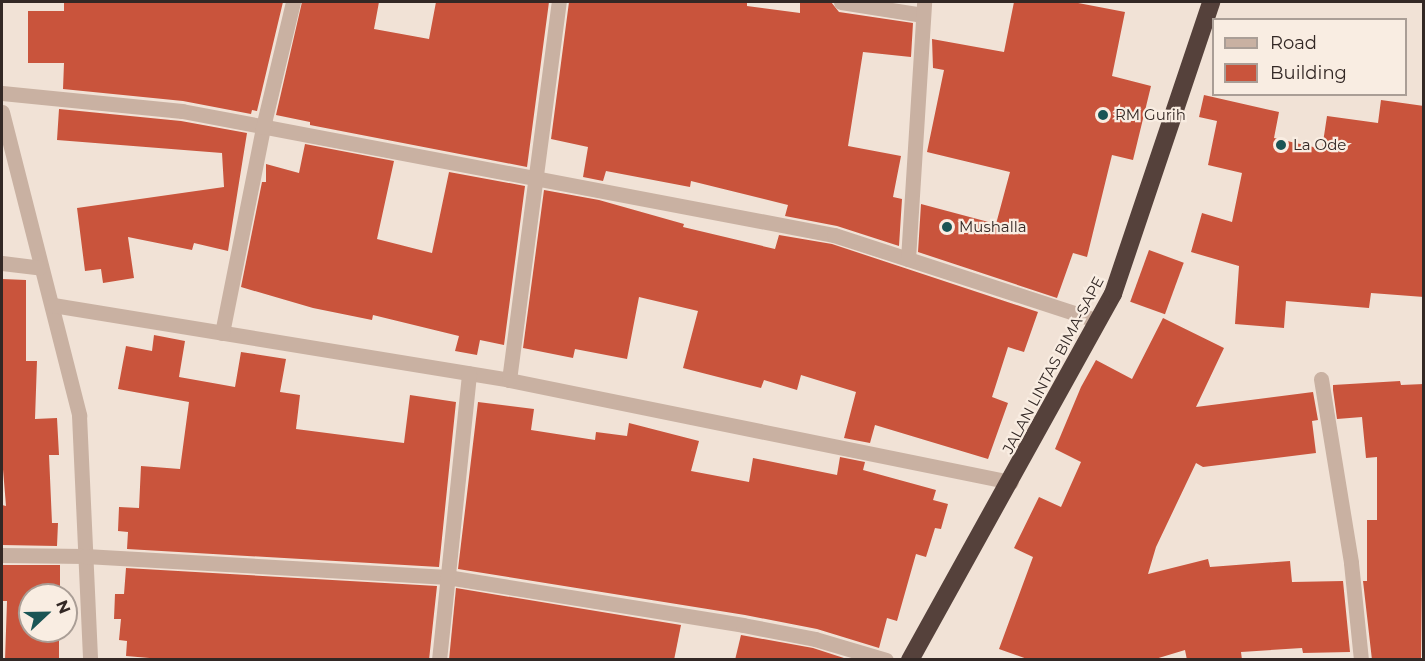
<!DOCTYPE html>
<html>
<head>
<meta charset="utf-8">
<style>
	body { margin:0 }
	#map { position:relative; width:1425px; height:661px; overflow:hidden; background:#f1e2d6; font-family:Montserrat,sans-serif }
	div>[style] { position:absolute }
	.building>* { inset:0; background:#c9543c; transform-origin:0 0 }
	.minor>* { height:15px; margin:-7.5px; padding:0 7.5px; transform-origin:7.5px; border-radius:7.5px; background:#c9b1a2 }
	.highway>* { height:18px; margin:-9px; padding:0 9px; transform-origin:9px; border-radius:9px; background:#55413b }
	.dots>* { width:16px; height:16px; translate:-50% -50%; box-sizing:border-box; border:3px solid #f9ede2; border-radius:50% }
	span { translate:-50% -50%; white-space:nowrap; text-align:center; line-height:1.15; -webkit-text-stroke:4.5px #f9ede2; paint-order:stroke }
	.poi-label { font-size:15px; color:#332825 }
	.left { translate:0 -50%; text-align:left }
	.street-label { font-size:15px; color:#332825 }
	.frame { position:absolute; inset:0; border:3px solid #332825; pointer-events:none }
	.legend { position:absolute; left:1212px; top:18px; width:195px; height:78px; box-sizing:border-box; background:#f9ede2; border:2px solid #aa9e96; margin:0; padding:8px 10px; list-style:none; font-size:18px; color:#332825 }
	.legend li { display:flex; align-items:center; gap:12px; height:30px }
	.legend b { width:30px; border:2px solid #aa9e96 }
	.north { position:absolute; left:18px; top:583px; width:60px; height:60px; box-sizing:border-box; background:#f9ede2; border:2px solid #aa9e96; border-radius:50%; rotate:68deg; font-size:16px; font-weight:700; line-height:24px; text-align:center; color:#332825 }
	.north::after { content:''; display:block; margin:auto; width:21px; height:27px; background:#1a5555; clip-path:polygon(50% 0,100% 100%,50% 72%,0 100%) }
</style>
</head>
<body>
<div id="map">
	<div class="building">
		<div style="clip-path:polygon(64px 2px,283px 2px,257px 111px,252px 110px,251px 114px,183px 101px,63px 89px,64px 63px,28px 63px,28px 11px,64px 11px)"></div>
		<div style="clip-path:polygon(302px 2px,379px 2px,374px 29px,429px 39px,436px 2px,549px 2px,527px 167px,310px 125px,310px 122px,276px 115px)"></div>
		<div style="clip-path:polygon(569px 2px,747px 2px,747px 6px,800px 13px,800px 2px,831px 2px,839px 12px,913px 23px,911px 57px,863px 52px,848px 146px,901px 156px,893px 197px,902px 199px,899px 246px,837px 226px,785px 216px,788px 205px,691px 181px,690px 187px,606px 171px,603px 181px,583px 177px,588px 147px,551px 139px)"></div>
		<div style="clip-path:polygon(1014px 2px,1073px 2px,1125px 12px,1112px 76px,1151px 86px,1133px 160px,1112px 155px,1087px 257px,1073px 253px,1057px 298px,918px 252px,921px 204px,996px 224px,1010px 172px,927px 152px,944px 70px,933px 68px,932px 39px,1004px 52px)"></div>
		<div style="clip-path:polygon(1204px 95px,1279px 112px,1274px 138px,1322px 149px,1327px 116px,1378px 123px,1381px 100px,1424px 106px,1424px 297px,1371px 293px,1369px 308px,1286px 301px,1284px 328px,1235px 324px,1239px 266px,1191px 252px,1202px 213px,1232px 222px,1242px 173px,1208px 165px,1217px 121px,1199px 117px)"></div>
		<div style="clip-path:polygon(59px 109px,181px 121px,247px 133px,228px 251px,194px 243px,192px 250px,128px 237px,134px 278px,103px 283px,101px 269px,85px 271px,77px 208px,224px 187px,222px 153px,57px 140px)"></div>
		<div style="clip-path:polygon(305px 144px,394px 161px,377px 239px,432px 253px,449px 172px,525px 186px,504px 345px,480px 340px,477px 355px,455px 351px,459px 336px,373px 315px,372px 320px,313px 308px,241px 287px,262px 182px,266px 182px,266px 164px,299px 173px)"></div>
		<div style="clip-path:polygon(544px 190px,599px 200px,684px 224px,683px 227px,775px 249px,779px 235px,832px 244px,1038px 312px,1024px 352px,1008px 347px,992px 397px,1008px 403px,988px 459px,875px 425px,870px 443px,844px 438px,856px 392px,801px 375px,797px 390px,764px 380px,761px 388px,683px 368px,698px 311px,639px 297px,627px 359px,575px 349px,573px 358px,523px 348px)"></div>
		<div style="left:1149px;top:250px;width:37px;height:55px;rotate:20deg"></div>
		<div style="clip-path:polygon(2px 279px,26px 280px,26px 361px,37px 361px,35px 419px,57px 418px,59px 455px,49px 455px,52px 523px,58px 523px,57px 546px,2px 545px,2px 505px,6px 506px,2px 457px)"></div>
		<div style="clip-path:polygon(1163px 318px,1224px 348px,1196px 407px,1313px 392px,1318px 420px,1312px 421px,1316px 453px,1203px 467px,1196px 463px,1156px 547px,1148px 574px,1208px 559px,1210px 567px,1290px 561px,1292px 582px,1343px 581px,1350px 652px,1303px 653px,1302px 648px,1241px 652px,1242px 660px,1187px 660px,1185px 650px,1152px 660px,1030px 660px,999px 649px,1033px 557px,1014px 548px,1039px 497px,1061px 507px,1081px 462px,1055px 449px,1081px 387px,1096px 360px,1132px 379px)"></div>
		<div style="clip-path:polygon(154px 335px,185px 341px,179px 377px,235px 387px,241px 352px,286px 359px,280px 392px,300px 395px,296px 429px,404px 443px,410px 395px,456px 402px,439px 567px,127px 549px,128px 532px,118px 531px,119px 507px,139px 508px,141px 466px,180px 469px,189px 402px,118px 389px,126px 346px,152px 351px)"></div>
		<div style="clip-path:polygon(1400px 381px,1401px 385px,1424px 384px,1421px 660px,1372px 660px,1363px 581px,1367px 581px,1367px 520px,1377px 520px,1377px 457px,1366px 458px,1362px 417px,1337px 419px,1333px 390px,1333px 385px)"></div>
		<div style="clip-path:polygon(478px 402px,534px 409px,531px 430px,595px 440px,596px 432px,627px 436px,629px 423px,699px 441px,691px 471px,749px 482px,753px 458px,837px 475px,840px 457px,865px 462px,863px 470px,936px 490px,933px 500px,948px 504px,941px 529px,935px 528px,926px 557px,916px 554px,897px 621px,887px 618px,879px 648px,817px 629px,745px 615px,458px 569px)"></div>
		<div style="clip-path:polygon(2px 565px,60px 565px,60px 595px,30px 595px,30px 631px,59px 631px,59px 660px,5px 660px,7px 601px,2px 601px)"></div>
		<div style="clip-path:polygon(126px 568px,437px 586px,429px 660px,173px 660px,126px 656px,127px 641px,119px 640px,121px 619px,114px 619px,115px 594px,124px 594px)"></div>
		<div style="clip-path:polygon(456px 588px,681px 625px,674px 660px,449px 660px)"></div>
		<div style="clip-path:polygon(741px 635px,813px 648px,850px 660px,735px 660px)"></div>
	</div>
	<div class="minor">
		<div style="left:841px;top:2px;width:83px;rotate:9deg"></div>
		<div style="left:2px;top:93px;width:181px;rotate:5.7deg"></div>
		<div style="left:182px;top:111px;width:664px;rotate:10.77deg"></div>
		<div style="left:834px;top:235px;width:278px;rotate:18deg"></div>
		<div style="left:2px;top:112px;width:313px;rotate:75.7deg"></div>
		<div style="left:79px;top:415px;width:245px;rotate:87.4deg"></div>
		<div style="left:908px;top:259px;width:257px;rotate:-86.4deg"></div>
		<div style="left:2px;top:263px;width:38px;rotate:7deg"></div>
		<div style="left:53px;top:305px;width:462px;rotate:9.3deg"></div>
		<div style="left:509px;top:380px;width:512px;rotate:11.49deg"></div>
		<div style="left:222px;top:333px;width:210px;rotate:-78.7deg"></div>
		<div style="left:263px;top:127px;width:129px;rotate:-76.5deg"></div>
		<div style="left:1321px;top:379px;width:186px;rotate:80.7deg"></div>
		<div style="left:1351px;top:563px;width:98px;rotate:84.1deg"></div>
		<div style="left:509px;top:380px;width:381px;rotate:-82.5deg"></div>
		<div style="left:2px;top:555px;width:83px;rotate:0.7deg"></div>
		<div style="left:85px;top:556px;width:363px;rotate:3.3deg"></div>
		<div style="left:447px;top:577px;width:300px;rotate:9.2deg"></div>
		<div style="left:743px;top:625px;width:73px;rotate:11deg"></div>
		<div style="left:815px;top:639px;width:74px;rotate:16.5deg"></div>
		<div style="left:439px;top:660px;width:288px;rotate:-84deg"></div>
	</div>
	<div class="highway">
		<div style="left:910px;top:660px;width:419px;rotate:-61deg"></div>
		<div style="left:1113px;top:294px;width:308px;rotate:-71.4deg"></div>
	</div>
	<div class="dots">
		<div style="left:1103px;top:115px;background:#1a5555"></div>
		<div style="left:1281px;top:145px;background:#1a5555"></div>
		<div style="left:947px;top:227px;background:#1a5555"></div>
	</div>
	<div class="poi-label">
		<span class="left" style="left:1115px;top:115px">RM Gurih</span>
		<span class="left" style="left:1293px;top:145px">La Ode</span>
		<span class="left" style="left:959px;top:227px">Mushalla</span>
	</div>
	<div class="street-label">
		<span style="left:1053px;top:365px;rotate:-62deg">JALAN LINTAS BIMA-SAPE</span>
	</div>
	<div class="frame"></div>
	<ul class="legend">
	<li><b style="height:8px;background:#c9b1a2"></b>Road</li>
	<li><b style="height:16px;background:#c9543c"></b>Building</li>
	</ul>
	<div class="north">N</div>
</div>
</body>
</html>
